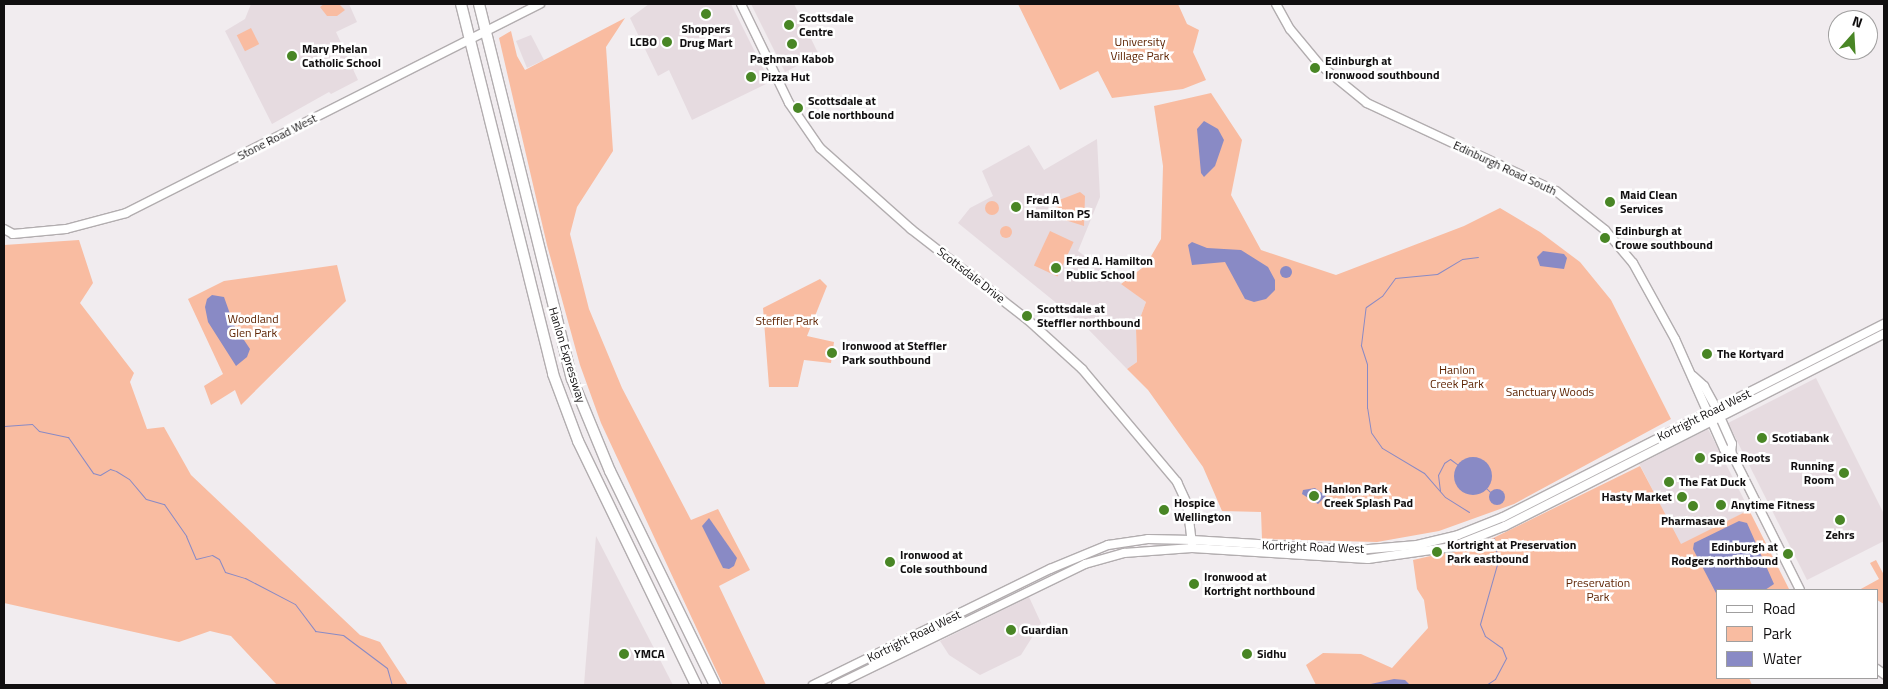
<!DOCTYPE html>
<html>
<head>
<meta charset="utf-8">
<style>
	body { margin:0 }
	#map { position:relative; width:1888px; height:689px; overflow:hidden; background:#f1ecef; font-family:"Titillium Web",sans-serif }
	div>[style] { position:absolute }
	.built>* { inset:0; background:#e6dbe0; transform-origin:0 0 }
	.green>* { inset:0; background:#f9bca1; transform-origin:0 0 }
	.round { border-radius:50% }
	.water>* { inset:0; background:#898ac5 }
	.stream>* { height:1px; margin:-0.5px; padding:0 0.5px; transform-origin:0.5px; border-radius:0.5px; background:#898ac5 }
	.roads { filter:drop-shadow(1px 0 #b2adaf) drop-shadow(-1px 0 #b2adaf) drop-shadow(0 1px #b2adaf) drop-shadow(0 -1px #b2adaf) }
	.secondary>* { height:8px; margin:-4px; padding:0 4px; transform-origin:4px; border-radius:4px; background:#fff }
	.highway>* { height:10px; margin:-5px; padding:0 5px; transform-origin:5px; border-radius:5px; background:#fff }
	.dots>* { width:14px; height:14px; translate:-50% -50%; box-sizing:border-box; border:2px solid #fff; border-radius:50% }
	span { translate:-50% -50%; white-space:nowrap; text-align:center; line-height:1.15; -webkit-text-stroke:5px #fff; paint-order:stroke }
	.poi-label { font-size:12px; color:#110f10; font-weight:700 }
	.left { translate:0 -50%; text-align:left }
	.right { translate:-100% -50%; text-align:right }
	.park-label { font-size:12px; color:#5f2504 }
	.street-label { font-size:12px; color:#110f10 }
	.frame { position:absolute; inset:0; border:5px solid #110f10; pointer-events:none }
	.legend { position:absolute; left:1716px; top:589px; width:162px; height:90px; box-sizing:border-box; background:#fff; border:1px solid #a09f9f; margin:0; padding:6px 9px; list-style:none; font-size:15px; color:#110f10 }
	.legend li { display:flex; align-items:center; gap:10px; height:25px }
	.legend b { width:25px; border:1px solid #a09f9f }
	.north { position:absolute; left:1828px; top:10px; width:50px; height:50px; box-sizing:border-box; background:#fff; border:1px solid #a09f9f; border-radius:50%; rotate:19deg; font-size:14px; font-weight:700; line-height:20px; text-align:center; color:#110f10 }
	.north::after { content:''; display:block; margin:auto; width:18px; height:22px; background:#498625; clip-path:polygon(50% 0,100% 100%,50% 72%,0 100%) }
</style>
</head>
<body>
<div id="map">
	<div class="built">
		<div style="clip-path:polygon(251px 4px,349px 4px,357px 22px,336px 32px,358px 80px,331px 94px,329px 92px,272px 124px,225px 31px,245px 19px)"></div>
		<div style="clip-path:polygon(649px 4px,731px 4px,770px 82px,692px 120px,669px 70px,658px 76px,630px 18px)"></div>
		<div style="clip-path:polygon(751px 4px,794px 4px,819px 55px,785px 72px)"></div>
		<div style="clip-path:polygon(531px 35px,544px 60px,527px 68px,516px 41px)"></div>
		<div style="clip-path:polygon(1097px 139px,1100px 197px,1078px 251px,1146px 302px,1136px 329px,1137px 362px,1127px 369px,1086px 327px,958px 223px,970px 208px,993px 196px,982px 171px,1029px 145px,1044px 170px)"></div>
		<div style="clip-path:polygon(1816px 378px,1884px 514px,1884px 541px,1807px 580px,1728px 423px)"></div>
		<div style="left:1708px;top:429px;width:91px;height:77px;rotate:63deg"></div>
		<div style="clip-path:polygon(596px 536px,673px 685px,584px 685px)"></div>
		<div style="clip-path:polygon(1029px 597px,1041px 623px,1021px 655px,980px 675px,949px 655px,940px 641px)"></div>
	</div>
	<div class="green">
		<div style="clip-path:polygon(324px 4px,339px 4px,345px 10px,337px 16px,327px 16px,320px 7px)"></div>
		<div style="clip-path:polygon(1018px 4px,1178px 4px,1187px 24px,1199px 30px,1193px 52px,1206px 80px,1183px 89px,1112px 98px,1098px 71px,1060px 90px)"></div>
		<div style="clip-path:polygon(625px 18px,606px 47px,613px 151px,577px 207px,570px 234px,589px 309px,622px 388px,691px 520px,718px 509px,750px 570px,719px 586px,766px 685px,723px 685px,601px 423px,580px 365px,547px 245px,499px 38px,511px 31px,517px 56px,525px 70px)"></div>
		<div style="left:251px;top:28px;width:18px;height:16px;rotate:63deg"></div>
		<div style="clip-path:polygon(1211px 93px,1242px 140px,1231px 195px,1261px 250px,1336px 275px,1464px 226px,1500px 208px,1540px 232px,1580px 262px,1611px 300px,1671px 419px,1514px 504px,1439px 531px,1377px 542px,1262px 539px,1261px 512px,1222px 511px,1203px 467px,1148px 390px,1127px 369px,1137px 362px,1136px 329px,1146px 302px,1121px 284px,1146px 265px,1161px 239px,1163px 166px,1154px 106px)"></div>
		<div style="clip-path:polygon(1080px 192px,1085px 196px,1084px 226px,1062px 219px,1054px 202px)"></div>
		<div class="round" style="left:985px;top:201px;width:14px;height:14px"></div>
		<div class="round" style="left:1000px;top:226px;width:12px;height:12px"></div>
		<div style="left:1050px;top:231px;width:26px;height:38px;rotate:25deg"></div>
		<div style="clip-path:polygon(79px 240px,93px 283px,80px 303px,134px 373px,130px 382px,147px 429px,164px 427px,191px 475px,360px 635px,380px 642px,408px 685px,277px 685px,231px 636px,210px 631px,179px 642px,4px 603px,4px 245px)"></div>
		<div style="clip-path:polygon(337px 265px,346px 301px,241px 405px,235px 390px,211px 405px,204px 386px,223px 374px,188px 299px,224px 281px)"></div>
		<div style="clip-path:polygon(820px 279px,827px 286px,807px 336px,834px 342px,831px 363px,804px 360px,798px 387px,769px 387px,763px 308px)"></div>
		<div style="clip-path:polygon(1640px 466px,1681px 544px,1749px 510px,1789px 589px,1717px 590px,1717px 678px,1749px 678px,1752px 685px,1316px 685px,1306px 665px,1323px 653px,1361px 654px,1392px 668px,1428px 628px,1424px 600px,1417px 589px,1413px 560px,1479px 545px)"></div>
		<div style="clip-path:polygon(1876px 560px,1884px 575px,1884px 604px,1877px 600px,1877px 590px,1859px 590px,1879px 579px,1870px 563px)"></div>
	</div>
	<div class="water">
		<div style="clip-path:polygon(1204px 121px,1218px 129px,1224px 140px,1215px 166px,1204px 177px,1201px 173px,1197px 129px)"></div>
		<div style="clip-path:polygon(1192px 242px,1207px 248px,1241px 250px,1268px 267px,1275px 280px,1275px 290px,1266px 299px,1254px 302px,1245px 299px,1225px 262px,1192px 265px,1188px 245px)"></div>
		<div style="clip-path:polygon(1543px 251px,1564px 254px,1567px 258px,1564px 269px,1540px 266px,1537px 257px)"></div>
		<div class="round" style="left:1280px;top:266px;width:12px;height:12px"></div>
		<div style="clip-path:polygon(212px 295px,224px 297px,234px 325px,250px 349px,247px 357px,236px 366px,208px 322px,205px 307px,207px 299px)"></div>
		<div class="round" style="left:1454px;top:457px;width:38px;height:38px"></div>
		<div style="clip-path:polygon(1315px 488px,1326px 496px,1318px 504px,1302px 494px,1303px 490px)"></div>
		<div class="round" style="left:1489px;top:489px;width:16px;height:16px"></div>
		<div style="clip-path:polygon(709px 518px,737px 558px,734px 566px,729px 569px,723px 568px,702px 526px)"></div>
		<div style="clip-path:polygon(1739px 521px,1747px 523px,1774px 584px,1765px 590px,1717px 590px,1717px 595px,1693px 549px,1694px 543px)"></div>
		<div style="clip-path:polygon(1394px 679px,1405px 680px,1410px 685px,1366px 685px)"></div>
	</div>
	<div class="stream">
		<div style="left:4px;top:426px;width:28px;rotate:-4deg"></div>
		<div style="left:32px;top:424px;width:10px;rotate:45deg"></div>
		<div style="left:39px;top:431px;width:30px;rotate:12deg"></div>
		<div style="left:68px;top:437px;width:44px;rotate:55.2deg"></div>
		<div style="left:93px;top:473px;width:7px;rotate:16deg"></div>
		<div style="left:100px;top:475px;width:12px;rotate:-31deg"></div>
		<div style="left:110px;top:469px;width:6px;rotate:18deg"></div>
		<div style="left:116px;top:471px;width:15px;rotate:32deg"></div>
		<div style="left:129px;top:479px;width:26px;rotate:50deg"></div>
		<div style="left:146px;top:499px;width:19px;rotate:16deg"></div>
		<div style="left:164px;top:504px;width:39px;rotate:55deg"></div>
		<div style="left:186px;top:536px;width:25px;rotate:67deg"></div>
		<div style="left:196px;top:559px;width:16px;rotate:-14deg"></div>
		<div style="left:212px;top:555px;width:8px;rotate:30deg"></div>
		<div style="left:219px;top:559px;width:14px;rotate:65deg"></div>
		<div style="left:225px;top:572px;width:21px;rotate:17deg"></div>
		<div style="left:245px;top:578px;width:56px;rotate:27.5deg"></div>
		<div style="left:295px;top:604px;width:34px;rotate:53deg"></div>
		<div style="left:315px;top:631px;width:28px;rotate:8deg"></div>
		<div style="left:343px;top:635px;width:55px;rotate:36.9deg"></div>
		<div style="left:387px;top:668px;width:18px;rotate:74deg"></div>
		<div style="left:1485px;top:487px;width:7px;rotate:45deg"></div>
		<div style="left:1440px;top:491px;width:16px;rotate:-97deg"></div>
		<div style="left:1438px;top:475px;width:13px;rotate:-63deg"></div>
		<div style="left:1444px;top:463px;width:7px;rotate:-34deg"></div>
		<div style="left:1450px;top:459px;width:9px;rotate:36deg"></div>
		<div style="left:1469px;top:512px;width:28px;rotate:-148deg"></div>
		<div style="left:1445px;top:497px;width:32px;rotate:-131deg"></div>
		<div style="left:1424px;top:473px;width:49px;rotate:-149.2deg"></div>
		<div style="left:1382px;top:448px;width:19px;rotate:-125deg"></div>
		<div style="left:1371px;top:432px;width:24px;rotate:-99deg"></div>
		<div style="left:1367px;top:408px;width:44px;rotate:-90deg"></div>
		<div style="left:1367px;top:364px;width:20px;rotate:-108deg"></div>
		<div style="left:1361px;top:345px;width:38px;rotate:-83deg"></div>
		<div style="left:1366px;top:307px;width:19px;rotate:-35deg"></div>
		<div style="left:1382px;top:296px;width:22px;rotate:-54deg"></div>
		<div style="left:1395px;top:278px;width:42px;rotate:-5.4deg"></div>
		<div style="left:1437px;top:274px;width:29px;rotate:-31deg"></div>
		<div style="left:1462px;top:259px;width:16px;rotate:-7deg"></div>
		<div style="left:1486px;top:685px;width:11px;rotate:-34deg"></div>
		<div style="left:1495px;top:679px;width:24px;rotate:-62deg"></div>
		<div style="left:1506px;top:658px;width:11px;rotate:-112deg"></div>
		<div style="left:1502px;top:648px;width:21px;rotate:-145deg"></div>
		<div style="left:1485px;top:636px;width:13px;rotate:-113deg"></div>
		<div style="left:1480px;top:624px;width:66px;rotate:-74.1deg"></div>
		<div style="left:1498px;top:561px;width:23px;rotate:-100deg"></div>
	</div>
	<div class="roads">
		<div class="secondary">
			<div style="left:741px;top:4px;width:110px;rotate:64.1deg"></div>
			<div style="left:789px;top:103px;width:55px;rotate:55.4deg"></div>
			<div style="left:820px;top:148px;width:122px;rotate:41.7deg"></div>
			<div style="left:911px;top:229px;width:148px;rotate:37.9deg"></div>
			<div style="left:1028px;top:320px;width:73px;rotate:42.2deg"></div>
			<div style="left:1082px;top:369px;width:148px;rotate:49.9deg"></div>
			<div style="left:1177px;top:482px;width:23px;rotate:65deg"></div>
			<div style="left:1187px;top:503px;width:41px;rotate:83deg"></div>
			<div style="left:1276px;top:4px;width:29px;rotate:61deg"></div>
			<div style="left:1290px;top:29px;width:45px;rotate:50.4deg"></div>
			<div style="left:1319px;top:64px;width:62px;rotate:39.1deg"></div>
			<div style="left:1367px;top:103px;width:208px;rotate:25deg"></div>
			<div style="left:1556px;top:191px;width:63px;rotate:38.5deg"></div>
			<div style="left:1605px;top:230px;width:43px;rotate:49.7deg"></div>
			<div style="left:1633px;top:263px;width:87px;rotate:61.1deg"></div>
			<div style="left:1675px;top:339px;width:120px;rotate:66deg"></div>
			<div style="left:1724px;top:449px;width:8px;rotate:23deg"></div>
			<div style="left:1731px;top:452px;width:154px;rotate:63.4deg"></div>
			<div style="left:4px;top:229px;width:10px;rotate:29deg"></div>
			<div style="left:13px;top:234px;width:53px;rotate:-5.4deg"></div>
			<div style="left:66px;top:229px;width:62px;rotate:-14.9deg"></div>
			<div style="left:126px;top:213px;width:464px;rotate:-26.8deg"></div>
			<div style="left:1693px;top:376px;width:15px;rotate:42deg"></div>
			<div style="left:1704px;top:386px;width:25px;rotate:61deg"></div>
			<div style="left:1716px;top:408px;width:39px;rotate:66deg"></div>
			<div style="left:1732px;top:444px;width:8px;rotate:97deg"></div>
			<div style="left:1877px;top:669px;width:9px;rotate:36deg"></div>
			<div style="left:813px;top:685px;width:264px;rotate:-26.1deg"></div>
			<div style="left:1050px;top:569px;width:63px;rotate:-22.5deg"></div>
			<div style="left:1108px;top:545px;width:40px;rotate:-8.5deg"></div>
			<div style="left:1148px;top:539px;width:44px;rotate:1.3deg"></div>
			<div style="left:1192px;top:540px;width:165px;rotate:3.5deg"></div>
			<div style="left:1357px;top:550px;width:60px;rotate:-4.8deg"></div>
			<div style="left:1417px;top:545px;width:42px;rotate:-13.7deg"></div>
			<div style="left:1458px;top:535px;width:48px;rotate:-21.8deg"></div>
			<div style="left:1503px;top:517px;width:427px;rotate:-26.9deg"></div>
			<div style="left:836px;top:685px;width:277px;rotate:-25.9deg"></div>
			<div style="left:1085px;top:564px;width:41px;rotate:-15.8deg"></div>
			<div style="left:1124px;top:553px;width:68px;rotate:-4.2deg"></div>
			<div style="left:1192px;top:548px;width:176px;rotate:3.6deg"></div>
			<div style="left:1368px;top:559px;width:85px;rotate:-8.1deg"></div>
			<div style="left:1452px;top:547px;width:57px;rotate:-21.6deg"></div>
			<div style="left:1505px;top:526px;width:425px;rotate:-26.9deg"></div>
		</div>
		<div class="highway">
			<div style="left:461px;top:4px;width:381px;rotate:76deg"></div>
			<div style="left:553px;top:374px;width:72px;rotate:69.5deg"></div>
			<div style="left:578px;top:441px;width:271px;rotate:64.2deg"></div>
			<div style="left:479px;top:4px;width:386px;rotate:76.1deg"></div>
			<div style="left:572px;top:379px;width:100px;rotate:67.6deg"></div>
			<div style="left:610px;top:471px;width:238px;rotate:63.9deg"></div>
		</div>
	</div>
	<div class="dots">
		<div style="left:706px;top:14px;background:#498625"></div>
		<div style="left:789px;top:25px;background:#498625"></div>
		<div style="left:667px;top:42px;background:#498625"></div>
		<div style="left:792px;top:44px;background:#498625"></div>
		<div style="left:292px;top:56px;background:#498625"></div>
		<div style="left:1315px;top:68px;background:#498625"></div>
		<div style="left:751px;top:77px;background:#498625"></div>
		<div style="left:798px;top:108px;background:#498625"></div>
		<div style="left:1610px;top:202px;background:#498625"></div>
		<div style="left:1016px;top:207px;background:#498625"></div>
		<div style="left:1605px;top:238px;background:#498625"></div>
		<div style="left:1056px;top:268px;background:#498625"></div>
		<div style="left:1027px;top:316px;background:#498625"></div>
		<div style="left:832px;top:353px;background:#498625"></div>
		<div style="left:1707px;top:354px;background:#498625"></div>
		<div style="left:1762px;top:438px;background:#498625"></div>
		<div style="left:1700px;top:458px;background:#498625"></div>
		<div style="left:1844px;top:473px;background:#498625"></div>
		<div style="left:1669px;top:482px;background:#498625"></div>
		<div style="left:1314px;top:496px;background:#498625"></div>
		<div style="left:1682px;top:497px;background:#498625"></div>
		<div style="left:1721px;top:505px;background:#498625"></div>
		<div style="left:1693px;top:506px;background:#498625"></div>
		<div style="left:1164px;top:510px;background:#498625"></div>
		<div style="left:1840px;top:520px;background:#498625"></div>
		<div style="left:1437px;top:552px;background:#498625"></div>
		<div style="left:1788px;top:554px;background:#498625"></div>
		<div style="left:890px;top:562px;background:#498625"></div>
		<div style="left:1194px;top:584px;background:#498625"></div>
		<div style="left:1011px;top:630px;background:#498625"></div>
		<div style="left:624px;top:654px;background:#498625"></div>
		<div style="left:1247px;top:654px;background:#498625"></div>
	</div>
	<div class="poi-label">
		<span class="left" style="left:799px;top:25px">Scottsdale<br>Centre</span>
		<span style="left:706px;top:36px">Shoppers<br>Drug Mart</span>
		<span class="right" style="left:657px;top:42px">LCBO</span>
		<span class="left" style="left:302px;top:56px">Mary Phelan<br>Catholic School</span>
		<span style="left:792px;top:59px">Paghman Kabob</span>
		<span class="left" style="left:1325px;top:68px">Edinburgh at<br>Ironwood southbound</span>
		<span class="left" style="left:761px;top:77px">Pizza Hut</span>
		<span class="left" style="left:808px;top:108px">Scottsdale at<br>Cole northbound</span>
		<span class="left" style="left:1620px;top:202px">Maid Clean<br>Services</span>
		<span class="left" style="left:1026px;top:207px">Fred A<br>Hamilton PS</span>
		<span class="left" style="left:1615px;top:238px">Edinburgh at<br>Crowe southbound</span>
		<span class="left" style="left:1066px;top:268px">Fred A. Hamilton<br>Public School</span>
		<span class="left" style="left:1037px;top:316px">Scottsdale at<br>Steffler northbound</span>
		<span class="left" style="left:842px;top:353px">Ironwood at Steffler<br>Park southbound</span>
		<span class="left" style="left:1717px;top:354px">The Kortyard</span>
		<span class="left" style="left:1772px;top:438px">Scotiabank</span>
		<span class="left" style="left:1710px;top:458px">Spice Roots</span>
		<span class="right" style="left:1834px;top:473px">Running<br>Room</span>
		<span class="left" style="left:1679px;top:482px">The Fat Duck</span>
		<span class="left" style="left:1324px;top:496px">Hanlon Park<br>Creek Splash Pad</span>
		<span class="right" style="left:1672px;top:497px">Hasty Market</span>
		<span class="left" style="left:1174px;top:510px">Hospice<br>Wellington</span>
		<span class="left" style="left:1731px;top:505px">Anytime Fitness</span>
		<span style="left:1693px;top:521px">Pharmasave</span>
		<span style="left:1840px;top:535px">Zehrs</span>
		<span class="left" style="left:1447px;top:552px">Kortright at Preservation<br>Park eastbound</span>
		<span class="right" style="left:1778px;top:554px">Edinburgh at<br>Rodgers northbound</span>
		<span class="left" style="left:900px;top:562px">Ironwood at<br>Cole southbound</span>
		<span class="left" style="left:1204px;top:584px">Ironwood at<br>Kortright northbound</span>
		<span class="left" style="left:1021px;top:630px">Guardian</span>
		<span class="left" style="left:634px;top:654px">YMCA</span>
		<span class="left" style="left:1257px;top:654px">Sidhu</span>
	</div>
	<div class="park-label">
		<span style="left:1140px;top:49px">University<br>Village Park</span>
		<span style="left:253px;top:326px">Woodland<br>Glen Park</span>
		<span style="left:787px;top:321px">Steffler Park</span>
		<span style="left:1457px;top:377px">Hanlon<br>Creek Park</span>
		<span style="left:1550px;top:392px">Sanctuary Woods</span>
		<span style="left:1598px;top:590px">Preservation<br>Park</span>
	</div>
	<div class="street-label">
		<span style="left:277px;top:137px;rotate:-27deg">Stone Road West</span>
		<span style="left:1505px;top:168px;rotate:25deg">Edinburgh Road South</span>
		<span style="left:971px;top:275px;rotate:38deg">Scottsdale Drive</span>
		<span style="left:567px;top:355px;rotate:73deg">Hanlon Expressway</span>
		<span style="left:1704px;top:415px;rotate:-26deg">Kortright Road West</span>
		<span style="left:1313px;top:547px;rotate:2deg">Kortright Road West</span>
		<span style="left:914px;top:636px;rotate:-26deg">Kortright Road West</span>
	</div>
	<div class="frame"></div>
	<ul class="legend">
	<li><b style="height:6px;background:#fff"></b>Road</li>
	<li><b style="height:14px;background:#f9bca1"></b>Park</li>
	<li><b style="height:14px;background:#898ac5"></b>Water</li>
	</ul>
	<div class="north">N</div>
</div>
</body>
</html>
